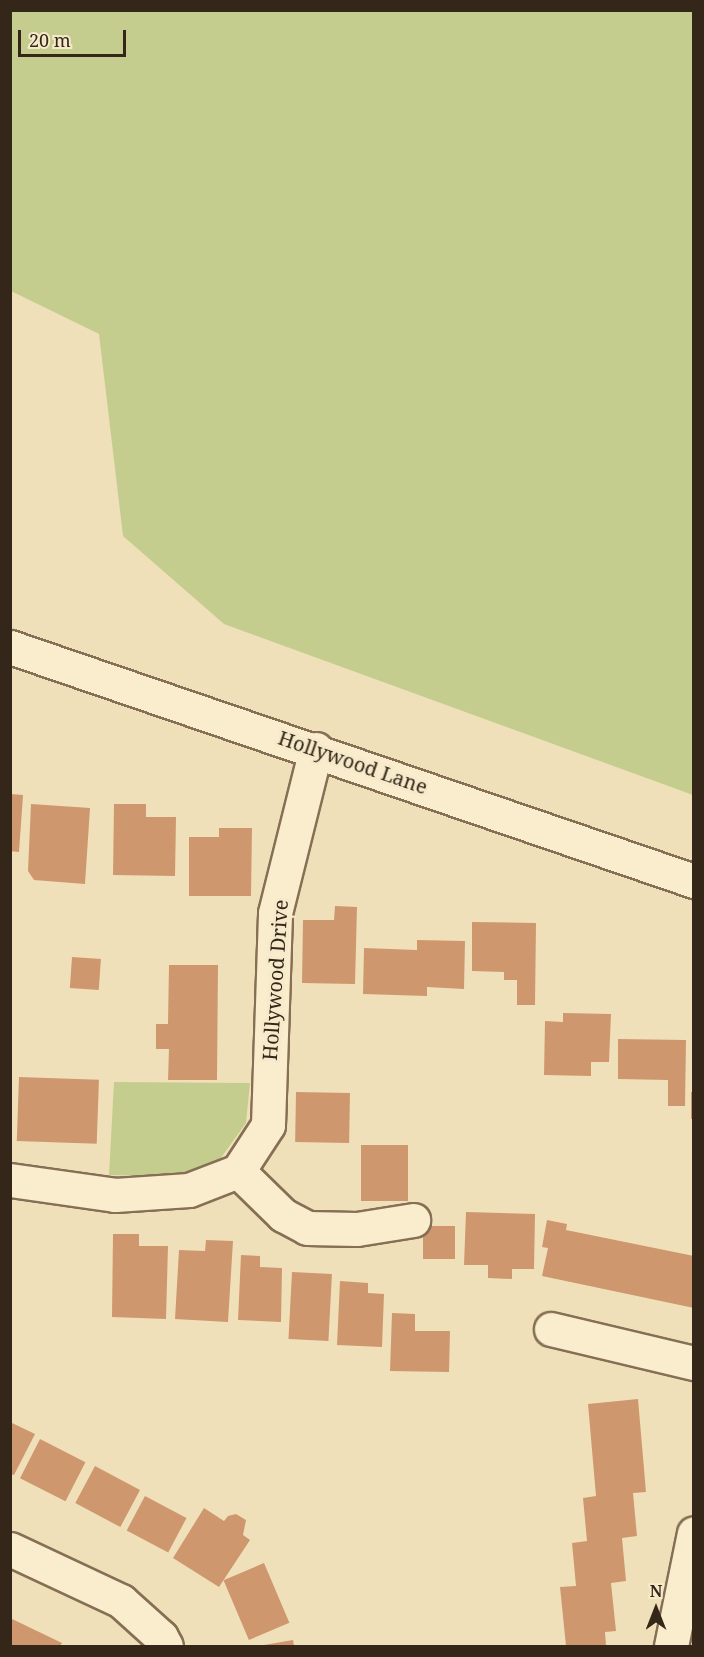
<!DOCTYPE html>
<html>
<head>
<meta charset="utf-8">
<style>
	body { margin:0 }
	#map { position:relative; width:704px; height:1657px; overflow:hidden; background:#efe0ba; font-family:"Noto Serif",serif }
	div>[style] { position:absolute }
	.green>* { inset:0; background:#c5cd8e }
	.building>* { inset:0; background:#cf976e; transform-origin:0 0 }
	.roads { filter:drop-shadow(2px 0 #866f54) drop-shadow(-2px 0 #866f54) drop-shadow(0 2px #866f54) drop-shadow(0 -2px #866f54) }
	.minor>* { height:33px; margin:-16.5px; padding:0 16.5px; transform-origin:16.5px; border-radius:16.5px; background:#faedcd }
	span { translate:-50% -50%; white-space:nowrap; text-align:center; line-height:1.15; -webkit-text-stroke:6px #f6eaca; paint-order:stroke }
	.street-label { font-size:20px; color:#34271a }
	.frame { position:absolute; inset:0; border:12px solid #34271a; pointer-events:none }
	.north { position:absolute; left:626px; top:1579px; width:60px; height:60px; -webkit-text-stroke:4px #f6eaca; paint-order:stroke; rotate:0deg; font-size:16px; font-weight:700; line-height:24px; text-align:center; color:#34271a }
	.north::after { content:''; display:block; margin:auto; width:21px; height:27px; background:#34271a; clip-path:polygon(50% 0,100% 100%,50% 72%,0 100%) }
	.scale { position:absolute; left:18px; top:30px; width:108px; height:27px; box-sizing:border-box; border:3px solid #34271a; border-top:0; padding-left:8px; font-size:18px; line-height:21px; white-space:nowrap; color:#34271a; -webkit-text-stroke:4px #f6eaca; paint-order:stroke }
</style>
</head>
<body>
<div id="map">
	<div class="green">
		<div style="clip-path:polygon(10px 11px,693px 11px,693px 795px,224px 624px,123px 536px,99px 334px,11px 291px)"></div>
		<div style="clip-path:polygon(114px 1082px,250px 1083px,246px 1123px,218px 1162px,183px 1177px,109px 1175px)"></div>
	</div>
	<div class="building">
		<div style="clip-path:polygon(10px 794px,23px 795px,19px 852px,10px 851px)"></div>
		<div style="clip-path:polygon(31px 804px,90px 808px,85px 884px,34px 880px,28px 871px)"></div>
		<div style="clip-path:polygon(114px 804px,146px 804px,146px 817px,176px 817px,175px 876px,113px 875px)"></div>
		<div style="clip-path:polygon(219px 828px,252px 828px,251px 896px,189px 896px,189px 837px,219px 837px)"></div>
		<div style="clip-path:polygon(335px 906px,357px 907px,355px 984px,302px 983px,303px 920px,334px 920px)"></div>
		<div style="clip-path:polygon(472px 922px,536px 923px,535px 1005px,517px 1005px,517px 980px,504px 980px,504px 972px,472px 971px)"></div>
		<div style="clip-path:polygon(417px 940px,465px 941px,464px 989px,427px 987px,427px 996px,363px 994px,364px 948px,417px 950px)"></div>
		<div style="left:72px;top:957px;width:29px;height:31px;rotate:4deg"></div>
		<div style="clip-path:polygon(169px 965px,218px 965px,217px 1080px,168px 1080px,169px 1049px,156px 1049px,156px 1024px,168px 1024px)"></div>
		<div style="clip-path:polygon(563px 1013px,611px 1014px,609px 1062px,591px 1062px,591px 1076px,544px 1075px,545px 1021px,563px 1022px)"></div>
		<div style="clip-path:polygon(618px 1039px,686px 1040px,685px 1106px,668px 1106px,668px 1080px,618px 1079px)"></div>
		<div style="left:19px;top:1077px;width:80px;height:64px;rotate:2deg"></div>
		<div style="left:296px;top:1092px;width:54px;height:50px;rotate:1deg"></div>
		<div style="left:691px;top:1092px;width:3px;height:27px"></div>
		<div style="left:361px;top:1145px;width:47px;height:56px"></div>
		<div style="clip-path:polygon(466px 1212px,535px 1214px,534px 1269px,512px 1269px,512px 1279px,488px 1278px,488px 1265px,464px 1265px)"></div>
		<div style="clip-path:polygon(547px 1220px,567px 1224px,566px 1230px,694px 1256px,694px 1308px,542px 1276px,548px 1248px,542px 1247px)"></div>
		<div style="left:423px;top:1226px;width:32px;height:33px"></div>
		<div style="clip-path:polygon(113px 1234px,139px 1234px,139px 1246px,168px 1246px,166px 1319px,112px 1317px)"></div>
		<div style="clip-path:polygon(206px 1240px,233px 1241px,228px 1322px,175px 1319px,179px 1250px,205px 1251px)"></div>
		<div style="clip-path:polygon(241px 1255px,260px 1256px,260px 1267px,282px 1268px,281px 1322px,238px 1320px)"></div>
		<div style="left:292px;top:1272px;width:40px;height:67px;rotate:3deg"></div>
		<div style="clip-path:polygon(340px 1281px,368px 1283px,368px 1293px,384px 1294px,382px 1347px,337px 1345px)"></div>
		<div style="clip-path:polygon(392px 1313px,415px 1314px,415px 1331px,450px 1331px,449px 1372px,390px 1371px)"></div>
		<div style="clip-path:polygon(638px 1399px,646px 1492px,633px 1493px,637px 1536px,622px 1538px,626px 1581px,611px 1583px,616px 1631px,605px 1632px,606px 1646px,566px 1646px,560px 1587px,576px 1586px,572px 1543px,587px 1541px,583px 1498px,596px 1496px,588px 1404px)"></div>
		<div style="clip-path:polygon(10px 1422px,35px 1434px,14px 1475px,10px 1474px)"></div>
		<div style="left:40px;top:1439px;width:51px;height:44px;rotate:27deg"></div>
		<div style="left:95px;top:1466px;width:51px;height:42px;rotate:28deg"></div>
		<div style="left:145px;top:1496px;width:47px;height:39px;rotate:28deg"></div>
		<div style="clip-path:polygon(204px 1508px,224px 1521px,228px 1516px,236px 1514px,246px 1520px,243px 1535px,250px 1540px,219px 1587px,173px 1558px)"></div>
		<div style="left:264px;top:1563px;width:65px;height:44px;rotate:67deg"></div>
		<div style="clip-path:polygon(10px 1618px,62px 1643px,60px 1646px,10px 1646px)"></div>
		<div style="clip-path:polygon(293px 1640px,294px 1646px,264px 1646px,264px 1645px)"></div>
	</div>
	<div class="roads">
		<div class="minor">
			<div style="left:10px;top:647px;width:723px;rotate:18.89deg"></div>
			<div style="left:238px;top:1171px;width:63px;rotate:44.4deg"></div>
			<div style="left:283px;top:1215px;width:27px;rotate:28deg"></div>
			<div style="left:307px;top:1228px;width:50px;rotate:1.1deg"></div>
			<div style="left:357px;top:1229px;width:57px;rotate:-9.1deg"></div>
			<div style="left:10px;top:1180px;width:106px;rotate:8.1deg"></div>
			<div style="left:115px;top:1195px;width:74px;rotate:-3.9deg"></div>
			<div style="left:189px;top:1190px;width:53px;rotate:-21.2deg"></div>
			<div style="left:238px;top:1171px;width:55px;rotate:-56.9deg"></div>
			<div style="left:268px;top:1125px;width:212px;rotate:-88.1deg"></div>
			<div style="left:275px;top:913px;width:169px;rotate:-76deg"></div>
			<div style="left:551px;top:1329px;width:147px;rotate:13.4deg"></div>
			<div style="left:10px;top:1549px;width:123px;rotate:25.1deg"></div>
			<div style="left:121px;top:1601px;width:54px;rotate:42deg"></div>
			<div style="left:161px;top:1637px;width:10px;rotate:61deg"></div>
			<div style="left:671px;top:1646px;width:115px;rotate:-78.5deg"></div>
		</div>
	</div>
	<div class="street-label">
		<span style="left:353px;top:762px;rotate:19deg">Hollywood Lane</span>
		<span style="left:275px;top:980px;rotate:-86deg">Hollywood Drive</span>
	</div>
	<div class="frame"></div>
	<div class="north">N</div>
	<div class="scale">20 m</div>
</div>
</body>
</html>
